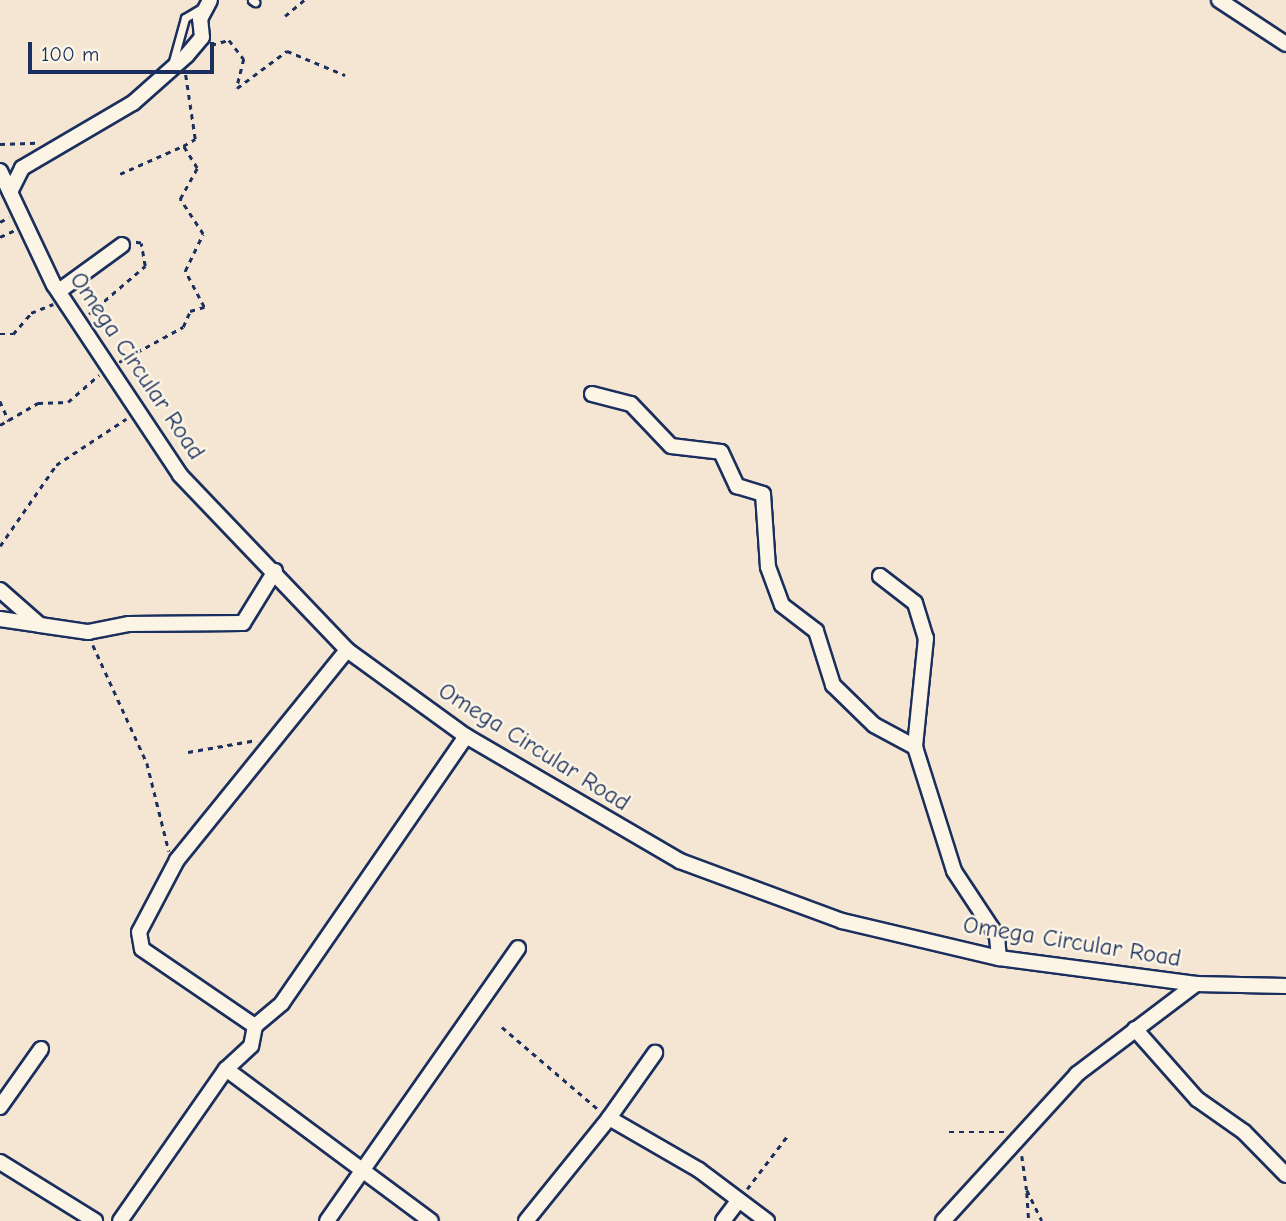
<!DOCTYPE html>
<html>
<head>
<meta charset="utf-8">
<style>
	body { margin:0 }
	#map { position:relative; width:1286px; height:1221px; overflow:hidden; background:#f4e6d2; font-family:"Comic Neue",sans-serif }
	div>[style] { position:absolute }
	.path>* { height:2.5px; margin-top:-1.25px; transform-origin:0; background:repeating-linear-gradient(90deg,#1b2f5e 0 5px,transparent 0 10px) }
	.roads { filter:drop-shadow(2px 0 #1b2f5e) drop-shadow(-2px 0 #1b2f5e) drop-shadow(0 2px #1b2f5e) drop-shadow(0 -2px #1b2f5e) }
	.lane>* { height:7px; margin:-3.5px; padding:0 3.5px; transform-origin:3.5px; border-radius:3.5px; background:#fcf5e5 }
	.street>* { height:14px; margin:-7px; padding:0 7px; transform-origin:7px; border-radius:7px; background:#fcf5e5 }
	span { translate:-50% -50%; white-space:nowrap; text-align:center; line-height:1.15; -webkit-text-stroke:5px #fcf5e5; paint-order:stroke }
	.street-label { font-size:24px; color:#1b2f5e }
	.scale { position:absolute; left:28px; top:42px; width:186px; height:32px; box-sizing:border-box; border:4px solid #1b2f5e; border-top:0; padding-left:9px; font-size:21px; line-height:24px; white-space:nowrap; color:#1b2f5e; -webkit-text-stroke:5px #fcf5e5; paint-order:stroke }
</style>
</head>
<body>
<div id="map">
	<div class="path">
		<div style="left:285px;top:16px;width:25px;rotate:-40deg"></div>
		<div style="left:211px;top:45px;width:19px;rotate:-16deg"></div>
		<div style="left:229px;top:40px;width:24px;rotate:52deg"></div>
		<div style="left:244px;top:59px;width:30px;rotate:104deg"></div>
		<div style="left:237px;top:88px;width:62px;rotate:-36.5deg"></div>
		<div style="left:287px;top:51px;width:63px;rotate:22.5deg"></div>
		<div style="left:0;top:144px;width:37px;rotate:-2deg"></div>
		<div style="left:120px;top:174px;width:69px;rotate:-24deg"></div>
		<div style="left:0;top:222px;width:10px;rotate:-29deg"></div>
		<div style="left:0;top:237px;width:17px;rotate:-25deg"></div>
		<div style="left:89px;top:314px;width:74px;rotate:-40.6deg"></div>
		<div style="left:145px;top:266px;width:23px;rotate:-100deg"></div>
		<div style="left:141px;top:243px;width:8px;rotate:-173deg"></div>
		<div style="left:0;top:334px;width:13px"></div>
		<div style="left:13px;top:334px;width:28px;rotate:-49deg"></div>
		<div style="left:31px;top:313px;width:24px;rotate:-22deg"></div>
		<div style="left:119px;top:362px;width:73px;rotate:-28.7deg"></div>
		<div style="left:183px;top:327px;width:17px;rotate:-66deg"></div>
		<div style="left:190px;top:311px;width:15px;rotate:-16deg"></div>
		<div style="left:204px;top:307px;width:41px;rotate:-117.8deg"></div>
		<div style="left:185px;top:271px;width:41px;rotate:-64.1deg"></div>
		<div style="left:203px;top:234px;width:42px;rotate:-123.3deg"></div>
		<div style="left:180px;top:199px;width:35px;rotate:-61deg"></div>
		<div style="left:197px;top:168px;width:26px;rotate:-122deg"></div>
		<div style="left:183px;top:146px;width:14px;rotate:-30deg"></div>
		<div style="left:195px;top:139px;width:68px;rotate:-98.5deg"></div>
		<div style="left:0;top:401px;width:22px;rotate:66deg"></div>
		<div style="left:0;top:425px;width:44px;rotate:-30.1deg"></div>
		<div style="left:38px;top:403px;width:30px;rotate:-2deg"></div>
		<div style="left:68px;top:402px;width:41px;rotate:-41.1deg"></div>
		<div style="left:0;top:546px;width:98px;rotate:-55.3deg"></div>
		<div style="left:56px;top:465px;width:84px;rotate:-33.3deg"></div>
		<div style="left:93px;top:645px;width:130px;rotate:65.4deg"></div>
		<div style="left:147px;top:763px;width:91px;rotate:76deg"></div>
		<div style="left:188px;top:752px;width:70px;rotate:-9.9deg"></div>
		<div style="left:502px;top:1027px;width:126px;rotate:40.5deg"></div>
		<div style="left:949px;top:1132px;width:56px"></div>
		<div style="left:1022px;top:1156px;width:34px;rotate:82deg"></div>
		<div style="left:1027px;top:1190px;width:34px;rotate:64deg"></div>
		<div style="left:747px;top:1189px;width:68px;rotate:-52.8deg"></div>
		<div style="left:1027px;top:1193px;width:28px;rotate:86deg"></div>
	</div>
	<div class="roads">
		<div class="lane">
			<div style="left:252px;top:0;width:4px;rotate:34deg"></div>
			<div style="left:172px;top:65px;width:49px;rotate:-74.5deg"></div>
			<div style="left:185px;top:18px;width:23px;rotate:-31deg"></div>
		</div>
		<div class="street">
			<div style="left:1219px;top:0;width:80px;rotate:33.3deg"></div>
			<div style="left:0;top:171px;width:126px;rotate:64.7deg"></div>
			<div style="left:54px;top:285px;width:228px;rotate:56.4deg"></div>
			<div style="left:180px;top:475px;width:242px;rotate:46.3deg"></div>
			<div style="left:347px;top:650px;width:147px;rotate:35.9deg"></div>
			<div style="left:466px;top:736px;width:248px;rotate:30.3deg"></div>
			<div style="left:680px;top:861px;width:173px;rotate:20.3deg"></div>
			<div style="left:842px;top:921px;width:161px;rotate:13.3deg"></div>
			<div style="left:999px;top:958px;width:199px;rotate:7.5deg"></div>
			<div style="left:1196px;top:984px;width:90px;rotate:1.3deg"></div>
			<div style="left:10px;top:192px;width:27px;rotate:-63deg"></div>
			<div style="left:22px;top:168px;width:129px;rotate:-30.4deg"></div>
			<div style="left:133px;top:103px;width:72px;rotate:-41.6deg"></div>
			<div style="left:187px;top:55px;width:23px;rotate:-50deg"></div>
			<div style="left:202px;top:37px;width:18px;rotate:-96deg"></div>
			<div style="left:200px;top:19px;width:21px;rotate:-62deg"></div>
			<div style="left:59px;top:291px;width:78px;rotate:-36.1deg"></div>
			<div style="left:592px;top:394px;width:40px;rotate:14.4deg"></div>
			<div style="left:631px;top:404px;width:58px;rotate:46.4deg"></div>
			<div style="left:671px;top:446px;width:50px;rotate:6.8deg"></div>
			<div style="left:721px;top:452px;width:38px;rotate:65deg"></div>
			<div style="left:737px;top:486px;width:27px;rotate:17deg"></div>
			<div style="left:763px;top:494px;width:73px;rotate:86.1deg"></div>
			<div style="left:768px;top:567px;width:40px;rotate:69.8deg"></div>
			<div style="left:782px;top:605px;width:43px;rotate:37.4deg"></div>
			<div style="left:816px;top:631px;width:57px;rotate:72.5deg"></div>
			<div style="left:833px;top:685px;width:57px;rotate:44.3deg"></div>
			<div style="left:874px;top:725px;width:47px;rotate:28.2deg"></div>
			<div style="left:880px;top:576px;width:44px;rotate:37.6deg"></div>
			<div style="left:915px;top:603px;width:37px;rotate:73deg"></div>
			<div style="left:926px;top:638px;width:110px;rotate:95.8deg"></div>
			<div style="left:915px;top:747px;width:130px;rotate:72.5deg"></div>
			<div style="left:954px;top:871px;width:78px;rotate:56.5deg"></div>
			<div style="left:997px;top:936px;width:22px;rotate:85deg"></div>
			<div style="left:0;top:590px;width:53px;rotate:41.2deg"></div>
			<div style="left:40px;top:625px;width:49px;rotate:8.3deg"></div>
			<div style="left:88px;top:632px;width:42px;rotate:-11deg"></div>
			<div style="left:129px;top:624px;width:114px;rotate:-0.5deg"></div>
			<div style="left:243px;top:623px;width:61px;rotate:-58.4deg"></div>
			<div style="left:0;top:619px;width:40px;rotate:8.5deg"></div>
			<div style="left:347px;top:650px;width:270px;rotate:129deg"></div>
			<div style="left:177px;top:860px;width:81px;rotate:117.8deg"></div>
			<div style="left:139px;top:932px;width:17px;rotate:80deg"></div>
			<div style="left:142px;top:949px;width:137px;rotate:34.3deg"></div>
			<div style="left:255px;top:1026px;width:20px;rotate:101deg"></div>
			<div style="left:251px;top:1046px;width:34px;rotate:137deg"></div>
			<div style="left:226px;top:1069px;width:255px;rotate:36.6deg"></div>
			<div style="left:255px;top:1026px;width:35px;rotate:-40deg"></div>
			<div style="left:282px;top:1003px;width:324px;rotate:-55.4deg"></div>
			<div style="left:1135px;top:1029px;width:94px;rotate:48.5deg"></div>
			<div style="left:1197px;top:1099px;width:57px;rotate:35.1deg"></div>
			<div style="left:1244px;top:1132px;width:60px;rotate:45.7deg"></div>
			<div style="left:0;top:1107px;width:71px;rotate:-54.7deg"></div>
			<div style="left:609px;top:1118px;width:80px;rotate:-54.7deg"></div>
			<div style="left:0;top:1162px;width:112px;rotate:31.8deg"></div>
			<div style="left:120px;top:1221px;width:185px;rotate:-55.1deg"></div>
			<div style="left:327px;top:1221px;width:333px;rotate:-55deg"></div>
			<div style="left:526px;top:1221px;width:132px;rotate:-51.1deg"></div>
			<div style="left:609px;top:1118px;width:104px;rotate:30deg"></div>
			<div style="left:699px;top:1170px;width:85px;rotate:36.9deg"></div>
			<div style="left:723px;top:1221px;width:26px;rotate:-53deg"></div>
			<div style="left:943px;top:1221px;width:199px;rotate:-47.6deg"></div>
			<div style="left:1077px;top:1074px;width:149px;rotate:-37.1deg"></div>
		</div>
	</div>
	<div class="street-label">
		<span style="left:137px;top:366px;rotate:56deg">Omega Circular Road</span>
		<span style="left:534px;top:747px;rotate:32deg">Omega Circular Road</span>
		<span style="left:1072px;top:942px;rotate:9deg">Omega Circular Road</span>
	</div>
	<div class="scale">100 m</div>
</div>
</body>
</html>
